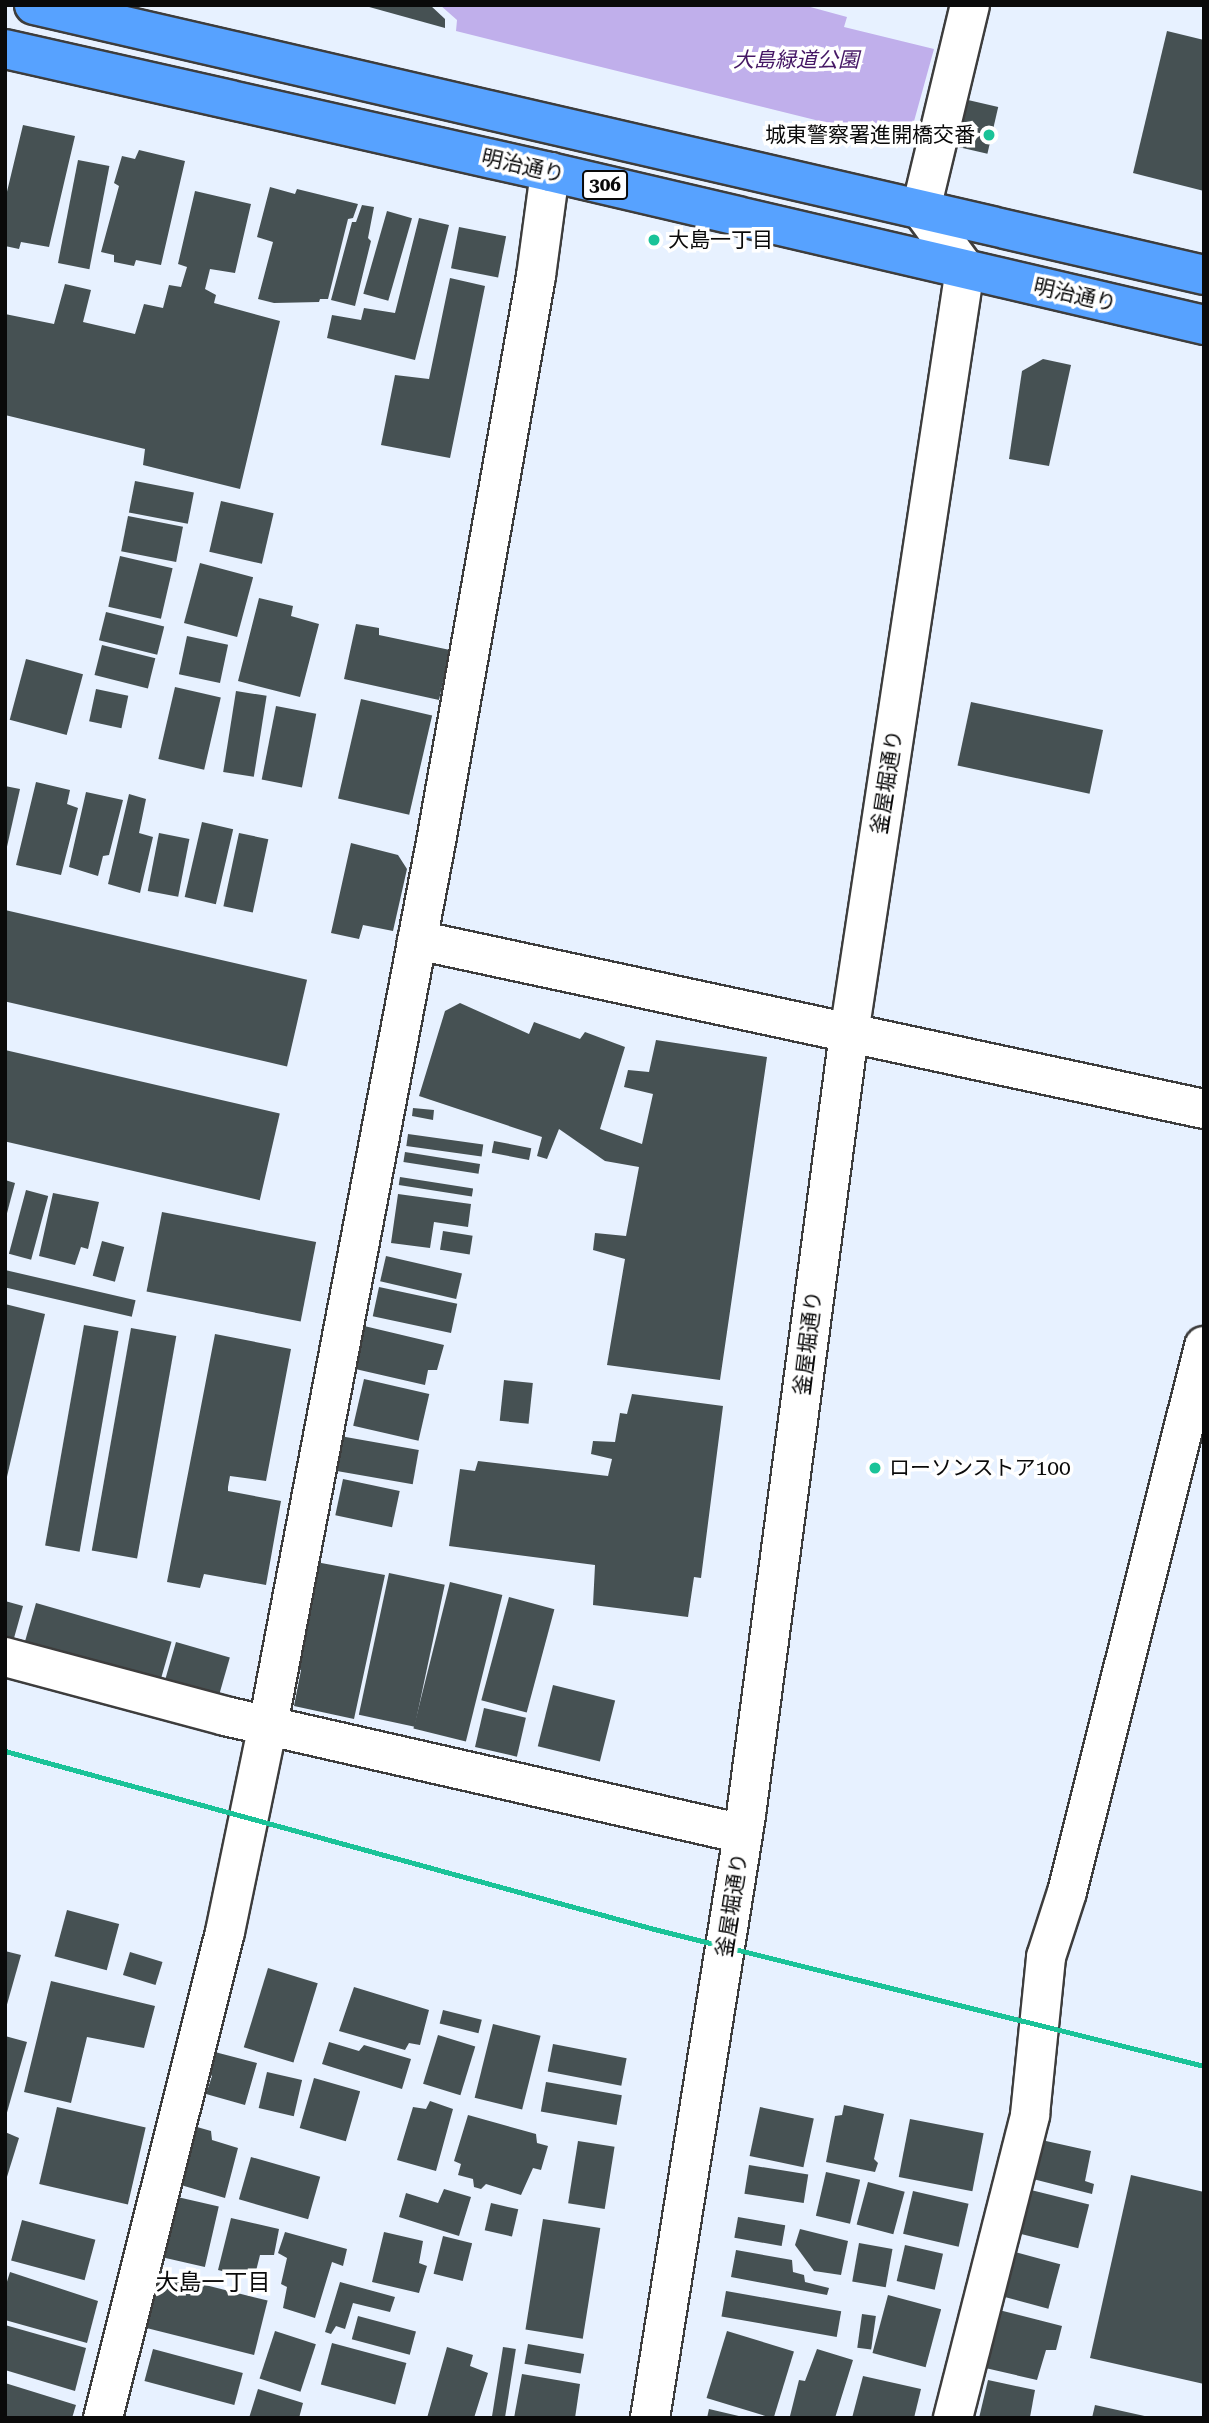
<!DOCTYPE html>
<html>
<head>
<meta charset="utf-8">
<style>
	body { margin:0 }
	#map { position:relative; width:1209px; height:2423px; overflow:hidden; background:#e7f1ff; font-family:"Roboto Serif","Noto Sans JP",serif }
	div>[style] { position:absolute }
	.green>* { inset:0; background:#c0afeb }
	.building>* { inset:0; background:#465153; transform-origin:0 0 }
	.roads { filter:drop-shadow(2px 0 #3d3d3d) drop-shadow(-2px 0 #3d3d3d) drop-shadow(0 2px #3d3d3d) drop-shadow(0 -2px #3d3d3d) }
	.minor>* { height:38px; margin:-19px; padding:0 19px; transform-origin:19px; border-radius:19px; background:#fff }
	.major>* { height:38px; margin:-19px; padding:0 19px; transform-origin:19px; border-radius:19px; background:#57a2ff }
	.rail>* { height:5px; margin:-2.5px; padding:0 2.5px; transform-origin:2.5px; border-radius:2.5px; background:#1ac398 }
	.dots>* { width:19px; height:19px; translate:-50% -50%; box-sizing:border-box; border:4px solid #fff; border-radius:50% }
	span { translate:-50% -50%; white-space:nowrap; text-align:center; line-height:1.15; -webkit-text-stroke:7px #fff; paint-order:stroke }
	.shield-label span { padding:2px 5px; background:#fff; border:2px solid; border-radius:5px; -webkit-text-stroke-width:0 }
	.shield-label { font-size:19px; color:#0a0a0a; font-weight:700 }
	.park-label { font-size:21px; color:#451765; font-style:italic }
	.poi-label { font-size:21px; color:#0a0a0a }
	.right { translate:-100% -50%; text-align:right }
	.left { translate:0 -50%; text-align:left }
	.street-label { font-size:21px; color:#0a0a0a }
	.neighbourhood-label { font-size:23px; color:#0a0a0a }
	.frame { position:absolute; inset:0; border:7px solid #0a0a0a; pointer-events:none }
</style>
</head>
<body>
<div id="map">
	<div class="green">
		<div style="clip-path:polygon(440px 5px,803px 5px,847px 17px,844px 27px,934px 49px,908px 143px,456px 31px,457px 20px)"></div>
	</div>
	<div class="building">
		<div style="clip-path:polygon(362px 5px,430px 5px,445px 19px,445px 28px)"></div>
		<div style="clip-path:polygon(1167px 31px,1204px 40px,1204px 191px,1133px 173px)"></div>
		<div style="left:968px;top:100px;width:31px;height:48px;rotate:13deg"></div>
		<div style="clip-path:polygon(23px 125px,75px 136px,49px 247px,21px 242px,19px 249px,5px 246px,5px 200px)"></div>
		<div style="clip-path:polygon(139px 150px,185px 161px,161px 265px,136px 260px,134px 266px,114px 262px,114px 255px,101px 252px,119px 186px,114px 183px,122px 156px,135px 159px)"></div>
		<div style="left:78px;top:160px;width:32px;height:105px;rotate:11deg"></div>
		<div style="clip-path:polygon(270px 187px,295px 194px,297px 189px,358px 204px,353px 218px,348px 219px,328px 299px,320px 299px,319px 302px,274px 303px,258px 299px,273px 242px,257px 237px)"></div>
		<div style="clip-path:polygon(195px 191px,251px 204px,235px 273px,210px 269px,205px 289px,216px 295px,214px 303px,280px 321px,240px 489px,143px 465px,145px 449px,5px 415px,5px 314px,54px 324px,65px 284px,91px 290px,83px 322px,135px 334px,144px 304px,163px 308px,169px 285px,181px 287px,187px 267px,178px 264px)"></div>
		<div style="clip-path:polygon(362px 205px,374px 207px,368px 238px,371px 241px,355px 306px,331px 300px,352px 222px,356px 222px)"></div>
		<div style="left:387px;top:211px;width:26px;height:86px;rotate:16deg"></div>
		<div style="clip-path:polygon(419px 218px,449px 225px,415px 360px,327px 338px,332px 315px,361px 320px,364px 308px,395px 313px)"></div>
		<div style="left:459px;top:227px;width:48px;height:42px;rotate:11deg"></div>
		<div style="clip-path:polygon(450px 278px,485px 286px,450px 458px,381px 445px,395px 375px,429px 379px)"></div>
		<div style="clip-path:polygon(1043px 359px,1071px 365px,1049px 466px,1009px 459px,1022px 371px)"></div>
		<div style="left:135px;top:481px;width:60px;height:32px;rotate:11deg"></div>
		<div style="left:221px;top:501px;width:54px;height:52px;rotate:13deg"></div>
		<div style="left:128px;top:516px;width:56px;height:36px;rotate:11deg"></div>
		<div style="left:120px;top:556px;width:54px;height:52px;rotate:13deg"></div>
		<div style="left:200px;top:563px;width:55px;height:62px;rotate:15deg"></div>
		<div style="clip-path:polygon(259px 598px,293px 606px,291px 616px,319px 624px,300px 697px,238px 681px)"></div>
		<div style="left:106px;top:612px;width:60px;height:29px;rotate:14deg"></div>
		<div style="clip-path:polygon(356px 624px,379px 628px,379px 635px,450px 650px,439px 700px,344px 679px)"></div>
		<div style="left:187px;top:636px;width:42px;height:39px;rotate:12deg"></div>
		<div style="left:102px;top:645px;width:55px;height:31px;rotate:14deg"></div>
		<div style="left:26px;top:659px;width:59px;height:63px;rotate:15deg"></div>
		<div style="left:175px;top:687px;width:47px;height:74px;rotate:13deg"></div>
		<div style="left:96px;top:689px;width:33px;height:33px;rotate:12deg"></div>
		<div style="left:236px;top:691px;width:31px;height:82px;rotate:9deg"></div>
		<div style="left:361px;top:699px;width:73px;height:102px;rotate:13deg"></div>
		<div style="left:971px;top:702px;width:135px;height:65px;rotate:12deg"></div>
		<div style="left:276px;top:706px;width:41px;height:75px;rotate:11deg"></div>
		<div style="clip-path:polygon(36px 782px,70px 790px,67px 804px,78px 808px,61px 875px,16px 865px)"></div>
		<div style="clip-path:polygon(5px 786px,20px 789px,6px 851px,5px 851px)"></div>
		<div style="clip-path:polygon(86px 792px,123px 800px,109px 855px,103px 856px,98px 876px,69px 867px)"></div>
		<div style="clip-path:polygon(129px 794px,146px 799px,139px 833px,153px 837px,140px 893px,108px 884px)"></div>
		<div style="left:202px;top:822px;width:32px;height:77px;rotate:13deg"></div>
		<div style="left:159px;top:833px;width:31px;height:59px;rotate:11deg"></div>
		<div style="left:239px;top:833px;width:30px;height:75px;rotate:12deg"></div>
		<div style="clip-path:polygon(351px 843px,398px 855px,407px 869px,393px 931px,363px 925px,359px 939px,331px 933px)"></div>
		<div style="left:5px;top:910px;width:310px;height:89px;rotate:13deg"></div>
		<div style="clip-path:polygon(460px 1003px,529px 1034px,534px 1022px,580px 1039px,585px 1032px,625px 1047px,600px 1129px,642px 1144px,653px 1094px,624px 1087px,628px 1070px,649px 1072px,656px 1040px,767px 1057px,720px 1380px,607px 1365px,625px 1259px,593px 1250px,595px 1233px,626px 1236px,639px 1167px,605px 1161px,559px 1129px,547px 1159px,537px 1156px,542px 1137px,419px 1096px,445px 1011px)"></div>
		<div style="left:5px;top:1050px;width:282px;height:89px;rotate:13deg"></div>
		<div style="clip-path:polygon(413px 1108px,434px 1110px,433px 1120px,412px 1116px)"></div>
		<div style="left:408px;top:1134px;width:76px;height:12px;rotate:8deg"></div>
		<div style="left:494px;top:1141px;width:38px;height:12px;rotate:11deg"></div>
		<div style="left:405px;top:1152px;width:76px;height:10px;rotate:9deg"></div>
		<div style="left:400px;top:1177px;width:74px;height:8px;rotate:9deg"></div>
		<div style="clip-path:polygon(5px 1180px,15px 1183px,6px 1217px,5px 1217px)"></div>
		<div style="left:26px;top:1190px;width:23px;height:66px;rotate:15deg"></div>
		<div style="clip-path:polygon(53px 1193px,99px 1202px,88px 1249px,81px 1247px,75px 1265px,39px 1256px)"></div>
		<div style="clip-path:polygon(398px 1194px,471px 1204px,468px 1227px,434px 1222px,430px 1248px,391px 1243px)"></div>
		<div style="left:162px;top:1212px;width:157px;height:81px;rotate:11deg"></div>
		<div style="left:443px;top:1231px;width:30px;height:19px;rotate:9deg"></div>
		<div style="left:102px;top:1241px;width:23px;height:36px;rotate:15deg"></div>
		<div style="left:386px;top:1256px;width:78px;height:26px;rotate:13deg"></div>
		<div style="left:5px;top:1270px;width:134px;height:17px;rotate:13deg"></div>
		<div style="left:379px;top:1287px;width:80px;height:30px;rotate:12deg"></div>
		<div style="clip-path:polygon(5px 1304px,45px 1314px,6px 1481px,5px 1481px)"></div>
		<div style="left:84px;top:1325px;width:35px;height:224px;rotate:10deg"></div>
		<div style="clip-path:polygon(360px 1325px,444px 1345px,437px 1370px,428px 1370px,425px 1385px,351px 1368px)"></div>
		<div style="left:131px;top:1328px;width:46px;height:226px;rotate:10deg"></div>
		<div style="clip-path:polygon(215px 1334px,291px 1349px,266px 1481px,230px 1476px,228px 1487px,228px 1491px,281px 1501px,266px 1585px,204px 1574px,200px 1588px,167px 1582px)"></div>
		<div style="left:364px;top:1379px;width:67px;height:48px;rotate:13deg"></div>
		<div style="left:504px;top:1380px;width:29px;height:41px;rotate:6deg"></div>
		<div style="clip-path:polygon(632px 1394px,723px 1406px,701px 1578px,694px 1577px,688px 1617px,593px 1605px,595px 1565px,449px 1546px,460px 1469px,475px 1471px,478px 1461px,608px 1476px,612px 1459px,591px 1454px,593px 1441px,615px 1442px,620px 1413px,627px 1414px)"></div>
		<div style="left:340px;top:1436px;width:80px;height:35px;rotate:10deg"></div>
		<div style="left:343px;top:1479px;width:58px;height:37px;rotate:12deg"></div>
		<div style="clip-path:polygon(316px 1562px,385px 1575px,354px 1719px,294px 1706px,301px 1670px,295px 1669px)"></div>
		<div style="left:389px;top:1573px;width:57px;height:145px;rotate:12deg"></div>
		<div style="left:450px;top:1582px;width:54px;height:151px;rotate:14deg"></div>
		<div style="left:509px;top:1597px;width:47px;height:107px;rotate:15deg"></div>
		<div style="clip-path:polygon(5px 1601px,23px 1606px,14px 1638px,5px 1636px)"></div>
		<div style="left:36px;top:1603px;width:141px;height:40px;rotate:16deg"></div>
		<div style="left:176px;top:1642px;width:56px;height:39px;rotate:16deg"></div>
		<div style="left:553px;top:1685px;width:64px;height:63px;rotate:14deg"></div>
		<div style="left:484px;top:1708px;width:43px;height:40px;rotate:13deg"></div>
		<div style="left:67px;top:1910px;width:54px;height:48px;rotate:15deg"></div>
		<div style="clip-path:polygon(5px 1951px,21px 1955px,6px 2008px,5px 2007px)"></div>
		<div style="left:130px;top:1952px;width:34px;height:24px;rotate:17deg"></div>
		<div style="left:268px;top:1968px;width:52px;height:83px;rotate:17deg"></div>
		<div style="clip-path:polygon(51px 1981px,155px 2006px,144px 2048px,87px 2037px,71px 2103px,24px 2092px)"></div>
		<div style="clip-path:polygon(354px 1987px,429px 2010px,420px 2045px,409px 2043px,405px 2050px,339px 2031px)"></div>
		<div style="left:443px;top:2010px;width:40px;height:14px;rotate:14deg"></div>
		<div style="left:493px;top:2024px;width:49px;height:76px;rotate:14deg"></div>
		<div style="left:438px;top:2035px;width:39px;height:51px;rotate:17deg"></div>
		<div style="clip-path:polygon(5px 2036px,27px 2042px,6px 2116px,5px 2116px)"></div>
		<div style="clip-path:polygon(329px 2042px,359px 2051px,364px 2045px,411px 2059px,402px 2089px,322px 2064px)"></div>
		<div style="left:553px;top:2044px;width:75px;height:28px;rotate:11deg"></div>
		<div style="clip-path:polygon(211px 2051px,257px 2063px,245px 2105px,206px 2094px,212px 2076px,205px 2071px)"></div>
		<div style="left:267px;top:2072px;width:36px;height:37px;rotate:13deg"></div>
		<div style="left:314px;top:2078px;width:48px;height:52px;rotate:16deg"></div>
		<div style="left:546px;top:2082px;width:77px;height:30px;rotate:10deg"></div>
		<div style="clip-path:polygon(430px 2101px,453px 2109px,436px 2171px,397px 2160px,413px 2107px,426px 2109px)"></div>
		<div style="clip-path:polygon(844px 2105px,884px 2114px,874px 2159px,878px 2163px,875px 2172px,826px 2162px,835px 2116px,842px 2115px)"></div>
		<div style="left:57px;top:2107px;width:91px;height:79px;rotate:13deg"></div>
		<div style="left:760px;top:2107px;width:55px;height:50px;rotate:12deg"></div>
		<div style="clip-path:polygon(468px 2115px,536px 2134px,537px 2143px,548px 2146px,541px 2170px,533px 2168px,521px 2195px,486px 2184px,481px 2189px,474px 2187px,473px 2179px,458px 2175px,461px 2164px,454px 2161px)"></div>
		<div style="left:910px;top:2119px;width:75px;height:59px;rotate:11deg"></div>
		<div style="clip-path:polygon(197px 2127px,211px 2131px,212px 2140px,238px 2148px,225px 2198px,174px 2183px)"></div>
		<div style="clip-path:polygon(5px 2132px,19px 2138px,6px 2180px,5px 2180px)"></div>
		<div style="clip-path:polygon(1037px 2139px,1091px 2151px,1085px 2181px,1094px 2184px,1092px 2194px,1029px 2178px)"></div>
		<div style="left:578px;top:2141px;width:37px;height:63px;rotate:9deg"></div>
		<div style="left:251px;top:2157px;width:72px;height:44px;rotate:16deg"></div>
		<div style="left:749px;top:2165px;width:60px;height:29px;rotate:9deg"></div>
		<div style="left:826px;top:2172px;width:35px;height:45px;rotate:13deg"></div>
		<div style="clip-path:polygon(1131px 2175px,1204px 2192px,1204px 2384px,1090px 2358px)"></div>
		<div style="left:868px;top:2182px;width:38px;height:44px;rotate:15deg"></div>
		<div style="clip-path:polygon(444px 2189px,471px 2197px,459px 2236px,399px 2217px,406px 2193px,438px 2203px)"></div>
		<div style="left:1027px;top:2189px;width:64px;height:45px;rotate:14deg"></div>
		<div style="left:913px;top:2191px;width:57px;height:44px;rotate:13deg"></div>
		<div style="left:173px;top:2196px;width:47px;height:62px;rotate:13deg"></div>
		<div style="left:491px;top:2203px;width:28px;height:28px;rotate:13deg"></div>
		<div style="left:738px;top:2217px;width:48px;height:21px;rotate:10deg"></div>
		<div style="clip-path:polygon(231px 2218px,279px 2229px,274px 2255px,260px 2255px,254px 2279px,218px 2270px)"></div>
		<div style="left:543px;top:2219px;width:58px;height:112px;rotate:9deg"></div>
		<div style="left:22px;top:2220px;width:76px;height:42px;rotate:15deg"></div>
		<div style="clip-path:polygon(800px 2229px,848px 2241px,841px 2275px,814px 2271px,795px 2245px)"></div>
		<div style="clip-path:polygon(285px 2232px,347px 2249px,343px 2266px,332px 2262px,315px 2318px,283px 2308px,287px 2287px,281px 2284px,287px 2258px,278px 2253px)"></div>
		<div style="clip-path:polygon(384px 2232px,423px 2241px,419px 2263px,427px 2266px,419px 2293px,372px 2282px)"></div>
		<div style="left:443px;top:2236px;width:30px;height:39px;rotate:14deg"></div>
		<div style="left:859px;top:2243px;width:34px;height:39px;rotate:10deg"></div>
		<div style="left:905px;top:2245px;width:39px;height:37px;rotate:13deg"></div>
		<div style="clip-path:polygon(736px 2250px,792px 2260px,793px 2272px,804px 2275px,805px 2282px,829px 2288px,827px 2295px,731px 2277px)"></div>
		<div style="left:1011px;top:2251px;width:51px;height:46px;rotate:15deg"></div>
		<div style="clip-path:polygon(10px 2272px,98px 2301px,87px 2343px,5px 2320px,5px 2288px)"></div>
		<div style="left:157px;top:2273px;width:114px;height:56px;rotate:14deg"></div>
		<div style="clip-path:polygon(340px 2282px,395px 2297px,390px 2312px,353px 2303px,345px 2329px,336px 2326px,331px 2334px,325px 2332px)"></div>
		<div style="left:726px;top:2291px;width:117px;height:26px;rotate:10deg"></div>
		<div style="left:888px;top:2295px;width:55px;height:60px;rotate:15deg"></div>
		<div style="clip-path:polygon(995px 2309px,1062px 2326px,1056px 2350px,1046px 2350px,1037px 2380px,981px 2367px)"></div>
		<div style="left:862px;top:2314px;width:14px;height:34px;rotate:8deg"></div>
		<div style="left:358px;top:2316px;width:60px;height:24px;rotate:15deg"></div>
		<div style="clip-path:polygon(5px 2325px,86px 2348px,75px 2391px,5px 2370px)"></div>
		<div style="left:275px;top:2331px;width:43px;height:50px;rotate:18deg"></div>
		<div style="left:727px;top:2331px;width:70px;height:70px;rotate:17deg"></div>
		<div style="left:332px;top:2343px;width:77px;height:43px;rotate:15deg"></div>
		<div style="left:528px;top:2344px;width:57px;height:20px;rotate:10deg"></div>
		<div style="clip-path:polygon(447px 2347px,473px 2355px,470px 2366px,488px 2373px,474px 2418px,427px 2418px)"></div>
		<div style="left:503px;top:2347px;width:13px;height:72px;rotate:9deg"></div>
		<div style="left:153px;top:2349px;width:93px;height:33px;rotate:15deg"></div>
		<div style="clip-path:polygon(817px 2349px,853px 2360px,835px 2418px,790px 2416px,799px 2380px,805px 2381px)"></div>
		<div style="clip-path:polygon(522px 2374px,580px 2384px,575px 2418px,514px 2418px)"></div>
		<div style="clip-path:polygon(863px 2376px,921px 2389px,914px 2418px,852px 2418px)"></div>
		<div style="clip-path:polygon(988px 2380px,1035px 2390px,1030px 2417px,979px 2418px)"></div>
		<div style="clip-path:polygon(5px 2383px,76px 2405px,72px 2418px,5px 2418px)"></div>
		<div style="clip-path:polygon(258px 2389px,303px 2403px,299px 2418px,249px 2418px)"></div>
		<div style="clip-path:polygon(1095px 2405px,1149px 2417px,1149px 2418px,1092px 2418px)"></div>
		<div style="clip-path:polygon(709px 2409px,743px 2417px,743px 2418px,707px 2418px)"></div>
	</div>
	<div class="roads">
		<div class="minor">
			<div style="left:417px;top:940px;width:805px;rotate:12.12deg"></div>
			<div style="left:5px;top:1657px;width:228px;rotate:15deg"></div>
			<div style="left:225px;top:1716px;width:531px;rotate:12.83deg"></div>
			<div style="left:103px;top:2418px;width:501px;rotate:-75.91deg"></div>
			<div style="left:225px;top:1932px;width:211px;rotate:-78.3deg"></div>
			<div style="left:268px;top:1725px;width:899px;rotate:-79.23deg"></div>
			<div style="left:436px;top:842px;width:575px;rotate:-79.98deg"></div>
			<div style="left:536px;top:276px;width:105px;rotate:-82.3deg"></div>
			<div style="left:650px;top:2418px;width:611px;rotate:-80.95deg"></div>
			<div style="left:746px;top:1815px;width:788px;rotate:-82.49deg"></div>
			<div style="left:849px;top:1034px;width:774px;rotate:-81.38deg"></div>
			<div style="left:965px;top:269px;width:74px;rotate:-126.3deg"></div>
			<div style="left:921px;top:209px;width:210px;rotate:-76.5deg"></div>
			<div style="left:953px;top:2418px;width:313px;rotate:-75.7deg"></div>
			<div style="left:1030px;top:2115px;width:159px;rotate:-84.2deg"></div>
			<div style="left:1046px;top:1957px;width:68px;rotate:-72.1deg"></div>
			<div style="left:1067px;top:1892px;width:563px;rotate:-75.91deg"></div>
		</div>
		<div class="major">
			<div style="left:34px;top:5px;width:1201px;rotate:12.99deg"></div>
			<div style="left:5px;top:49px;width:559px;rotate:12.72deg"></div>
			<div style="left:550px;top:172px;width:672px;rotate:13.17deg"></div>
		</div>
	</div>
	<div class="rail">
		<div style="left:5px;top:1751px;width:673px;rotate:15.34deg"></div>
		<div style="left:654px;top:1929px;width:567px;rotate:13.99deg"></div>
	</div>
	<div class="dots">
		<div style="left:989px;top:135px;background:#1ac398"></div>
		<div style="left:654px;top:240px;background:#1ac398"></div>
		<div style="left:875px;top:1468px;background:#1ac398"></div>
	</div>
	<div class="shield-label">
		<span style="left:605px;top:185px">306</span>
	</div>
	<div class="park-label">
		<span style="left:796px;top:60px">大島緑道公園</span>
	</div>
	<div class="poi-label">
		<span class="right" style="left:975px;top:135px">城東警察署進開橋交番</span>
		<span class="left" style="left:668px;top:240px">大島一丁目</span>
		<span class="left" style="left:889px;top:1468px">ローソンストア100</span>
	</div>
	<div class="street-label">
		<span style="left:523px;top:166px;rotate:13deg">明治通り</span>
		<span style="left:1075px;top:295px;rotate:13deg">明治通り</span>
		<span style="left:887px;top:782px;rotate:-81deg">釜屋堀通り</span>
		<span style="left:808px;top:1343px;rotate:-83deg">釜屋堀通り</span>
		<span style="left:732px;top:1905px;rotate:-81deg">釜屋堀通り</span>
	</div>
	<div class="neighbourhood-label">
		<span style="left:213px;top:2283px">大島一丁目</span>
	</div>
	<div class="frame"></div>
</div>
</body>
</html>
